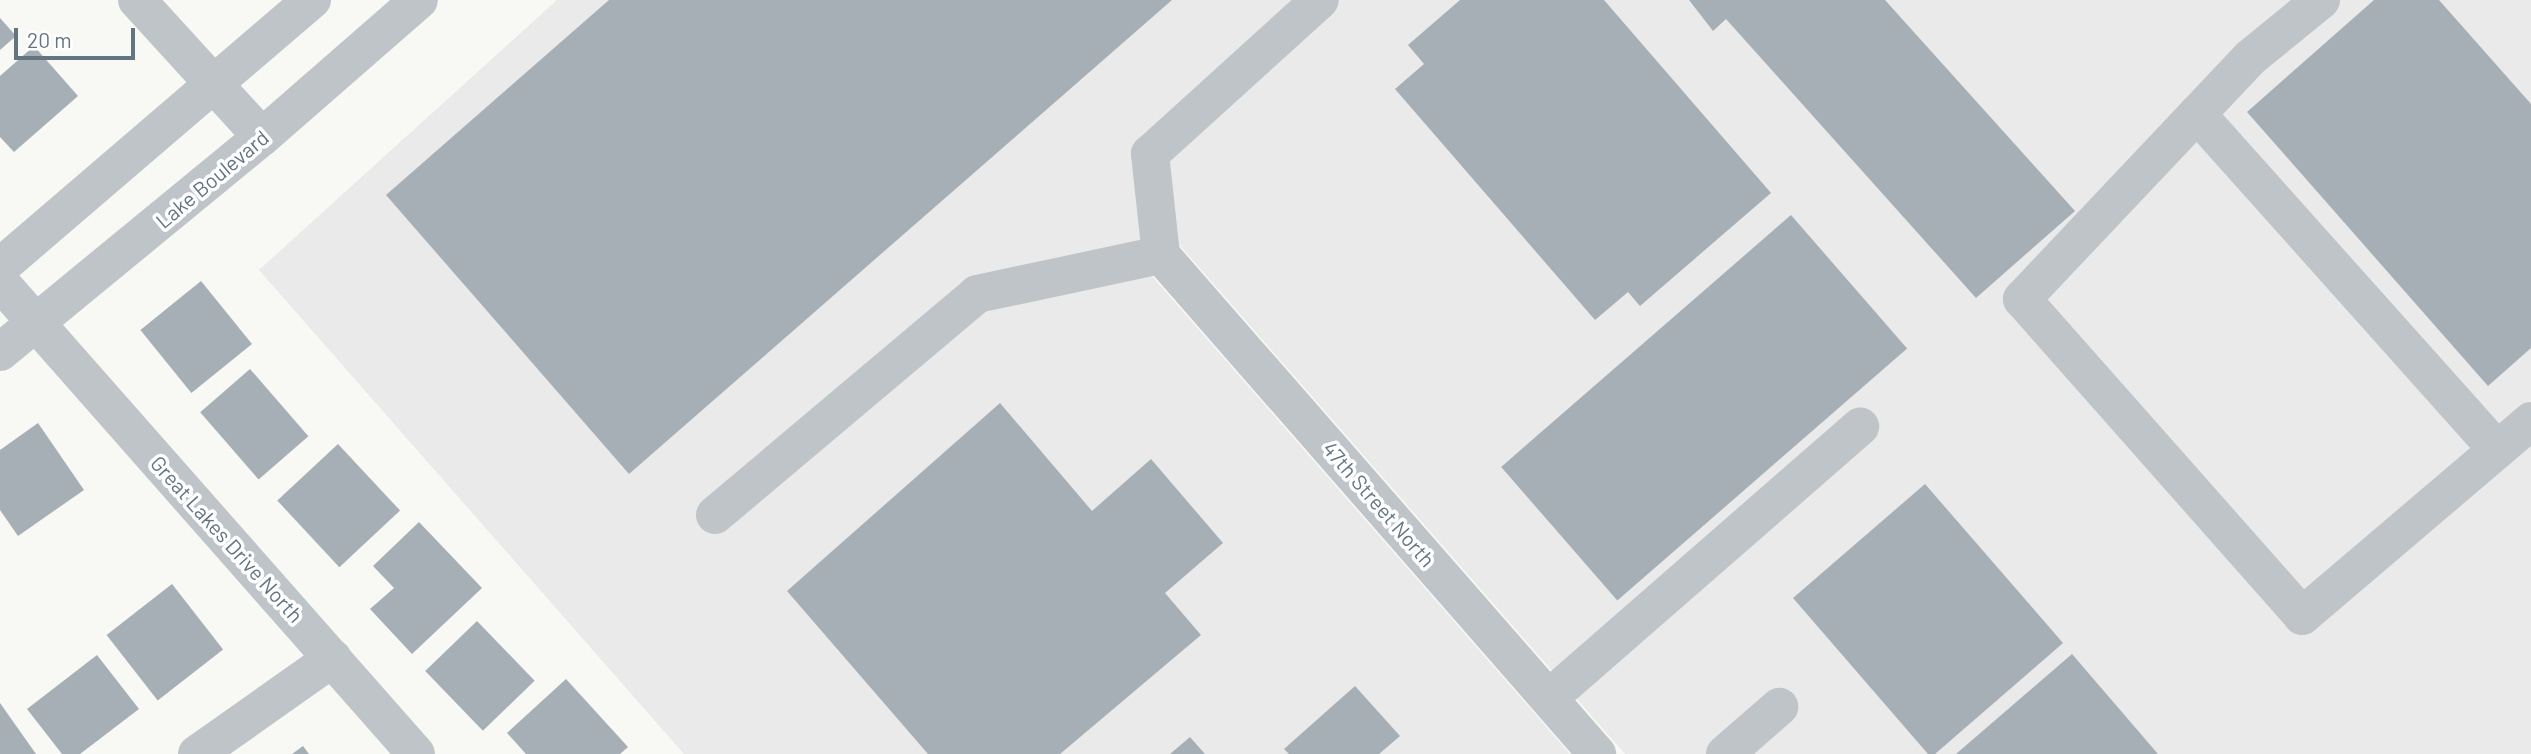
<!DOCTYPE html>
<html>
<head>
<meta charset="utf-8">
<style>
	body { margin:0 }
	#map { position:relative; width:2531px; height:754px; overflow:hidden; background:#f8f8f5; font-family:Barlow,sans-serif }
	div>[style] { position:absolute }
	.built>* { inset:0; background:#e9eae9 }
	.building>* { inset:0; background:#a6afb5; transform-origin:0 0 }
	.minor>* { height:38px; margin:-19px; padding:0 19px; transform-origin:19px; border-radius:19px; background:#bfc4c8 }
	span { translate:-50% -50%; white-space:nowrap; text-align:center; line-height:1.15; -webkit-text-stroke:7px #fff; paint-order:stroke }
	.street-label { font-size:21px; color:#637580 }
	.scale { position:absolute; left:14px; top:28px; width:121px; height:32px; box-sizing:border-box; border:4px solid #637580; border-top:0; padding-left:9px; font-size:21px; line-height:24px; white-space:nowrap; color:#637580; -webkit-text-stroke:5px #fff; paint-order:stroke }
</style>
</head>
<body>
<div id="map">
	<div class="built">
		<div style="clip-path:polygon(557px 0,2531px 0,2531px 754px,1625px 754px,1161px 224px,1130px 251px,1570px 754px,684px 754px,259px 270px)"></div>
	</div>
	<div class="building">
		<div style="clip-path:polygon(609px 0,1172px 0,629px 474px,386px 195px)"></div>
		<div style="clip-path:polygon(1460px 0,1604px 0,1771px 193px,1640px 306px,1628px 292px,1595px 320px,1395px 89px,1424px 64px,1408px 45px)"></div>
		<div style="clip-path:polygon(1689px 0,1885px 0,2075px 211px,1976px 298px,1726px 19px,1713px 31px)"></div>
		<div style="clip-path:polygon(2374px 0,2439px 0,2531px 104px,2531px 348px,2488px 386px,2247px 112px)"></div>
		<div style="clip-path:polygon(0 18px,16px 36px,0 50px)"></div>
		<div style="clip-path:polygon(34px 46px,78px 96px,14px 152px,0 137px,0 76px)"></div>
		<div style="left:1791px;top:215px;width:177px;height:384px;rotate:49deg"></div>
		<div style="left:201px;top:281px;width:81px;height:78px;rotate:51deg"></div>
		<div style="left:250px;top:369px;width:89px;height:66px;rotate:49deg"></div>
		<div style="clip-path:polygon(1000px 403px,1092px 511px,1151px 459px,1223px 543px,1165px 593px,1201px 635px,1060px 754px,928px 754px,787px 591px)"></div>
		<div style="clip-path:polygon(38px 423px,84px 490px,18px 536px,0 510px,0 450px)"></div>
		<div style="left:338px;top:444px;width:91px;height:83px;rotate:47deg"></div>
		<div style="clip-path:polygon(1925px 484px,2063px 643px,1935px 754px,1928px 754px,1793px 598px)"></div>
		<div style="clip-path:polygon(419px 522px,482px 588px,412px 654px,370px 609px,394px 588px,373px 566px)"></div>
		<div style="left:172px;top:584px;width:83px;height:83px;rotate:52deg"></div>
		<div style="left:477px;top:621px;width:83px;height:72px;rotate:46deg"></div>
		<div style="clip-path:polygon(2072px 654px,2158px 754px,1956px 754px)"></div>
		<div style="clip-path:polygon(97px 655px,139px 709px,80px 754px,62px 754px,27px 709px)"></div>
		<div style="clip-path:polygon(566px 679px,628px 747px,620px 754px,526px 754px,507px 733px)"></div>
		<div style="clip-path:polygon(1355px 686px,1400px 736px,1379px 754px,1289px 754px,1284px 749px)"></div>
		<div style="clip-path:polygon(0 703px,36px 754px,0 754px)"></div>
		<div style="clip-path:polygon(1190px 737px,1205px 754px,1170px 754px)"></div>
		<div style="clip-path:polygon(303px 746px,309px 754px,292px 754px)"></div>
	</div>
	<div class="minor">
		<div style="left:137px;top:0;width:185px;rotate:47.6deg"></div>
		<div style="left:2321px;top:0;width:92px;rotate:140.8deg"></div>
		<div style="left:2250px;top:58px;width:332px;rotate:133.4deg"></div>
		<div style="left:2022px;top:299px;width:423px;rotate:48.5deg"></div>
		<div style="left:2302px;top:616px;width:301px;rotate:-40.4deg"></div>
		<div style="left:2197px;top:114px;width:450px;rotate:48.2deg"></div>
		<div style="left:1161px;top:255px;width:663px;rotate:48.85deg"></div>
		<div style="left:1161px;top:255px;width:102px;rotate:-96.2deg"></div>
		<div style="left:1150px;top:154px;width:229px;rotate:-42.2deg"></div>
		<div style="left:0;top:267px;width:411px;rotate:-40.6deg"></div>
		<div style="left:0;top:282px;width:629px;rotate:48.61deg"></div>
		<div style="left:0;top:352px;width:339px;rotate:-39.4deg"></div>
		<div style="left:262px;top:137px;width:208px;rotate:-41.1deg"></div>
		<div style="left:715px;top:515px;width:343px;rotate:-40.1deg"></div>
		<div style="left:977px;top:294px;width:188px;rotate:-12deg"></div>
		<div style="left:1549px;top:698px;width:413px;rotate:-41.1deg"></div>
		<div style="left:197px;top:754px;width:166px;rotate:-35.2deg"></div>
		<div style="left:1725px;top:754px;width:72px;rotate:-41deg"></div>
	</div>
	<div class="street-label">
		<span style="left:212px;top:179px;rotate:-40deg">Lake Boulevard</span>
		<span style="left:1379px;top:504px;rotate:49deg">47th Street North</span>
		<span style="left:227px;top:539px;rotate:48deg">Great Lakes Drive North</span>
	</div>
	<div class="scale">20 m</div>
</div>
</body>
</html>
